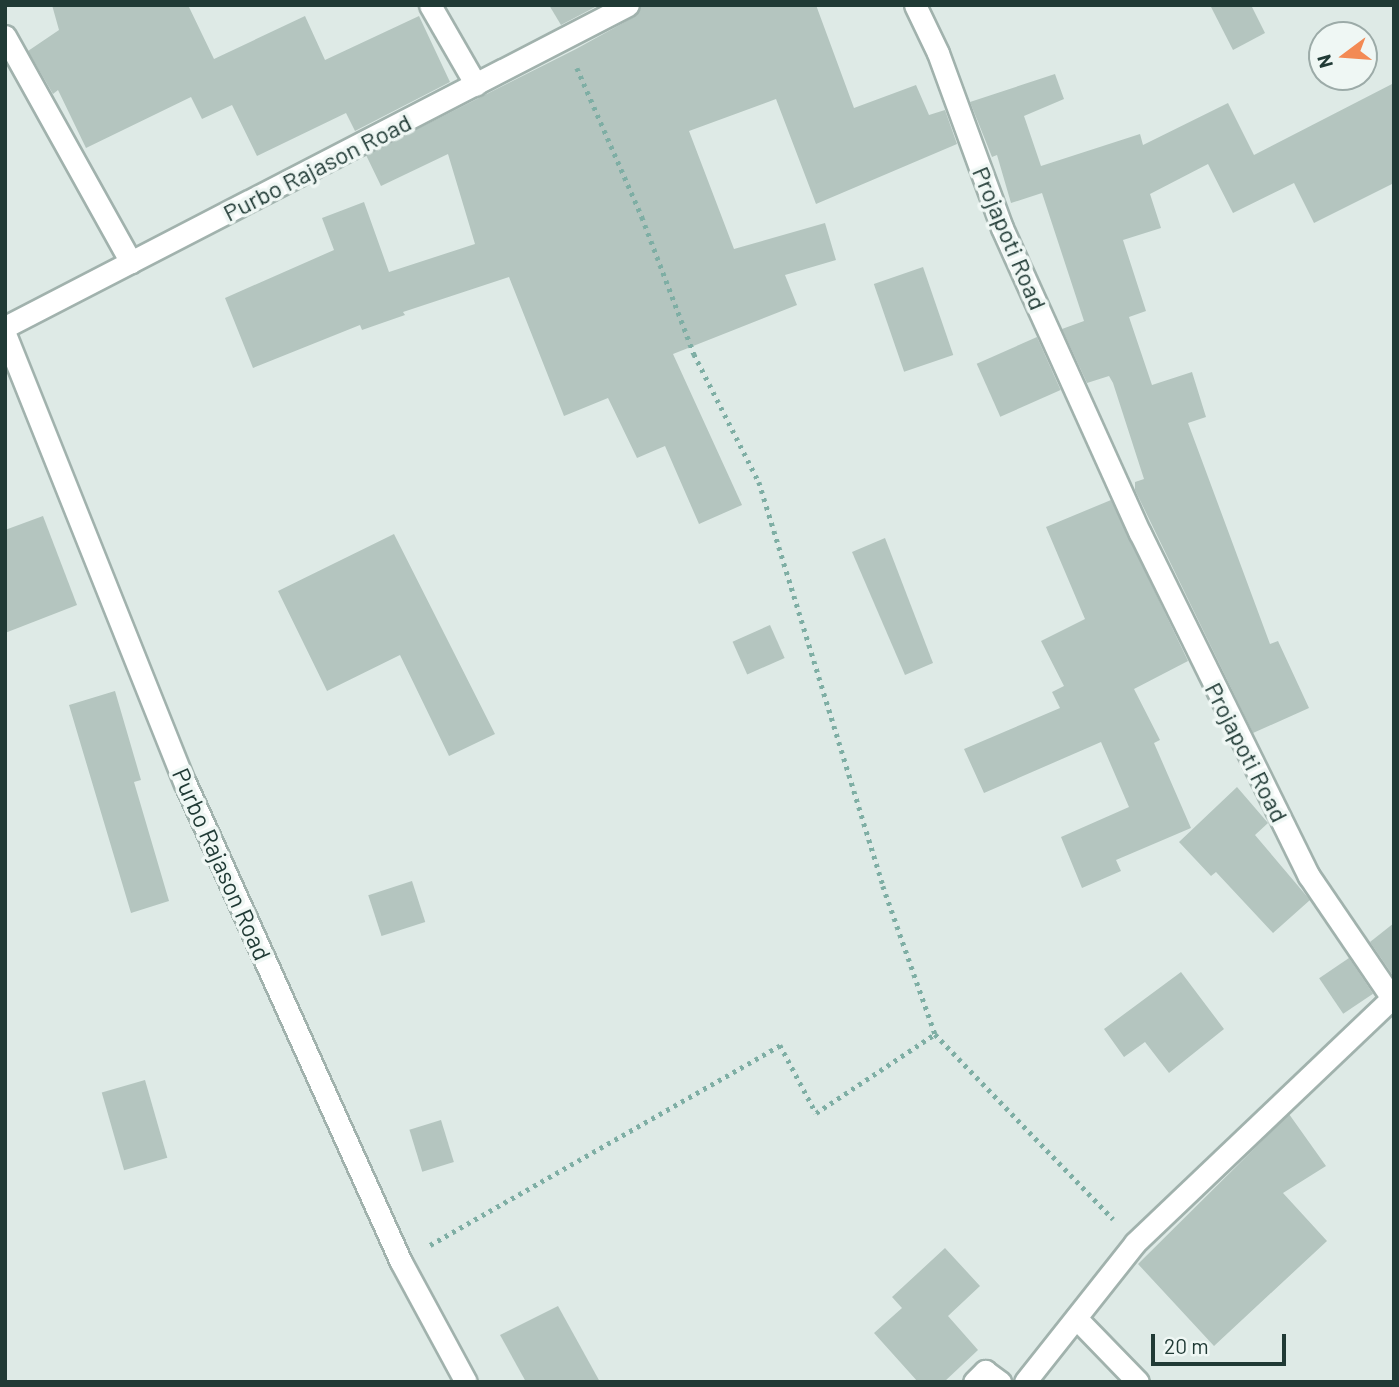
<!DOCTYPE html>
<html>
<head>
<meta charset="utf-8">
<style>
	body { margin:0 }
	#map { position:relative; width:1399px; height:1387px; overflow:hidden; background:#deeae6; font-family:Barlow,sans-serif }
	div>[style] { position:absolute }
	.building>* { inset:0; background:#b4c5bf; transform-origin:0 0 }
	.path>* { height:4.5px; margin-top:-2.25px; transform-origin:0; background:repeating-linear-gradient(90deg,#7eaea4 0 3.5px,transparent 0 8.5px) }
	.roads { filter:drop-shadow(2px 0 #a1b2ad) drop-shadow(-2px 0 #a1b2ad) drop-shadow(0 2px #a1b2ad) drop-shadow(0 -2px #a1b2ad) }
	.minor>* { height:21px; margin:-10.5px; padding:0 10.5px; transform-origin:10.5px; border-radius:10.5px; background:#fff }
	span { translate:-50% -50%; white-space:nowrap; text-align:center; line-height:1.15; -webkit-text-stroke:7px #eff7f4; paint-order:stroke }
	.street-label { font-size:24px; color:#203a35 }
	.frame { position:absolute; inset:0; border:7px solid #203a35; pointer-events:none }
	.north { position:absolute; left:1308px; top:21px; width:70px; height:70px; box-sizing:border-box; background:#eff7f4; border:2px solid #9caba8; border-radius:50%; rotate:254deg; font-size:19px; font-weight:700; line-height:28px; text-align:center; color:#203a35 }
	.north::after { content:''; display:block; margin:auto; width:24px; height:32px; background:#f38a54; clip-path:polygon(50% 0,100% 100%,50% 72%,0 100%) }
	.scale { position:absolute; left:1151px; top:1334px; width:135px; height:32px; box-sizing:border-box; border:4px solid #203a35; border-top:0; padding-left:9px; font-size:21px; line-height:24px; white-space:nowrap; color:#203a35; -webkit-text-stroke:5px #eff7f4; paint-order:stroke }
</style>
</head>
<body>
<div id="map">
	<div class="building">
		<div style="clip-path:polygon(52px 5px,188px 5px,214px 59px,305px 16px,325px 60px,419px 16px,450px 82px,355px 131px,346px 113px,257px 156px,232px 105px,202px 119px,191px 97px,86px 148px,58px 90px,53px 94px,28px 51px,59px 30px)"></div>
		<div style="clip-path:polygon(549px 5px,599px 5px,561px 25px)"></div>
		<div style="clip-path:polygon(641px 5px,816px 5px,854px 108px,916px 85px,929px 115px,945px 110px,957px 144px,816px 204px,776px 99px,689px 131px,734px 249px,825px 223px,836px 260px,785px 275px,797px 305px,673px 354px,742px 505px,699px 524px,665px 446px,637px 458px,608px 398px,564px 416px,509px 277px,403px 312px,405px 315px,362px 330px,360px 325px,253px 368px,225px 298px,334px 250px,322px 218px,364px 202px,389px 272px,475px 244px,448px 154px,381px 186px,366px 155px,576px 49px,634px 17px)"></div>
		<div style="clip-path:polygon(1210px 5px,1251px 5px,1265px 33px,1233px 50px)"></div>
		<div style="clip-path:polygon(1055px 74px,1064px 99px,1024px 116px,1041px 166px,1140px 134px,1143px 145px,1228px 103px,1254px 155px,1394px 83px,1394px 183px,1314px 223px,1294px 183px,1233px 213px,1208px 164px,1150px 194px,1161px 228px,1123px 240px,1146px 311px,1129px 317px,1152px 385px,1192px 372px,1206px 417px,1188px 423px,1270px 644px,1278px 641px,1309px 708px,1253px 733px,1135px 490px,1135px 482px,1144px 479px,1113px 383px,1109px 376px,1087px 383px,1062px 329px,1084px 321px,1042px 193px,1011px 203px,997px 155px,992px 157px,970px 102px)"></div>
		<div style="left:923px;top:267px;width:93px;height:52px;rotate:71deg"></div>
		<div style="left:1037px;top:337px;width:58px;height:66px;rotate:66deg"></div>
		<div style="clip-path:polygon(1111px 500px,1188px 661px,1134px 689px,1160px 740px,1154px 743px,1191px 828px,1116px 860px,1121px 871px,1082px 888px,1061px 837px,1129px 807px,1101px 742px,984px 793px,964px 749px,1060px 708px,1052px 692px,1064px 686px,1041px 641px,1085px 619px,1046px 527px)"></div>
		<div style="clip-path:polygon(43px 516px,77px 605px,5px 633px,5px 530px)"></div>
		<div style="clip-path:polygon(394px 534px,495px 734px,449px 756px,400px 655px,327px 691px,278px 591px)"></div>
		<div style="clip-path:polygon(885px 538px,933px 663px,905px 675px,852px 552px)"></div>
		<div style="left:770px;top:625px;width:36px;height:41px;rotate:66deg"></div>
		<div style="clip-path:polygon(115px 691px,141px 780px,134px 782px,169px 901px,131px 913px,69px 705px)"></div>
		<div style="clip-path:polygon(1237px 787px,1268px 823px,1255px 835px,1310px 900px,1273px 933px,1216px 872px,1211px 876px,1179px 842px)"></div>
		<div style="left:412px;top:881px;width:43px;height:46px;rotate:72deg"></div>
		<div style="clip-path:polygon(1394px 923px,1394px 977px,1370px 942px)"></div>
		<div style="left:1349px;top:958px;width:43px;height:36px;rotate:56deg"></div>
		<div style="clip-path:polygon(1181px 972px,1224px 1029px,1169px 1073px,1145px 1042px,1124px 1057px,1104px 1029px)"></div>
		<div style="left:145px;top:1080px;width:81px;height:45px;rotate:74deg"></div>
		<div style="clip-path:polygon(1289px 1114px,1326px 1166px,1283px 1193px,1327px 1241px,1214px 1346px,1138px 1264px)"></div>
		<div style="left:441px;top:1120px;width:44px;height:33px;rotate:73deg"></div>
		<div style="clip-path:polygon(945px 1248px,980px 1286px,948px 1316px,978px 1350px,944px 1382px,918px 1382px,874px 1333px,902px 1308px,892px 1297px)"></div>
		<div style="clip-path:polygon(558px 1306px,600px 1382px,526px 1382px,500px 1335px)"></div>
	</div>
	<div class="path">
		<div style="left:577px;top:68px;width:163px;rotate:66.4deg"></div>
		<div style="left:642px;top:217px;width:147px;rotate:69.2deg"></div>
		<div style="left:694px;top:354px;width:144px;rotate:63.1deg"></div>
		<div style="left:759px;top:482px;width:423px;rotate:72.9deg"></div>
		<div style="left:883px;top:886px;width:157px;rotate:70.6deg"></div>
		<div style="left:430px;top:1245px;width:403px;rotate:-29.7deg"></div>
		<div style="left:780px;top:1045px;width:77px;rotate:62.1deg"></div>
		<div style="left:816px;top:1113px;width:143px;rotate:-33.6deg"></div>
		<div style="left:935px;top:1034px;width:257px;rotate:46.1deg"></div>
	</div>
	<div class="roads">
		<div class="minor">
			<div style="left:430px;top:5px;width:92px;rotate:60.1deg"></div>
			<div style="left:915px;top:5px;width:53px;rotate:64.4deg"></div>
			<div style="left:938px;top:53px;width:186px;rotate:69.9deg"></div>
			<div style="left:1002px;top:228px;width:335px;rotate:65.7deg"></div>
			<div style="left:1140px;top:533px;width:382px;rotate:63.8deg"></div>
			<div style="left:1309px;top:876px;width:148px;rotate:55.8deg"></div>
			<div style="left:1392px;top:998px;width:355px;rotate:136.4deg"></div>
			<div style="left:1135px;top:1243px;width:177px;rotate:128.4deg"></div>
			<div style="left:5px;top:36px;width:259px;rotate:60.9deg"></div>
			<div style="left:5px;top:327px;width:701px;rotate:-27.33deg"></div>
			<div style="left:5px;top:334px;width:484px;rotate:68.2deg"></div>
			<div style="left:185px;top:783px;width:525px;rotate:65.73deg"></div>
			<div style="left:401px;top:1262px;width:136px;rotate:61.6deg"></div>
			<div style="left:1076px;top:1318px;width:89px;rotate:45.9deg"></div>
			<div style="left:974px;top:1382px;width:16px;rotate:-45deg"></div>
			<div style="left:985px;top:1371px;width:19px;rotate:36deg"></div>
		</div>
	</div>
	<div class="street-label">
		<span style="left:317px;top:167px;rotate:-27deg">Purbo Rajason Road</span>
		<span style="left:1010px;top:238px;rotate:67deg">Projapoti Road</span>
		<span style="left:1247px;top:752px;rotate:63deg">Projapoti Road</span>
		<span style="left:222px;top:864px;rotate:66deg">Purbo Rajason Road</span>
	</div>
	<div class="frame"></div>
	<div class="north">N</div>
	<div class="scale">20 m</div>
</div>
</body>
</html>
